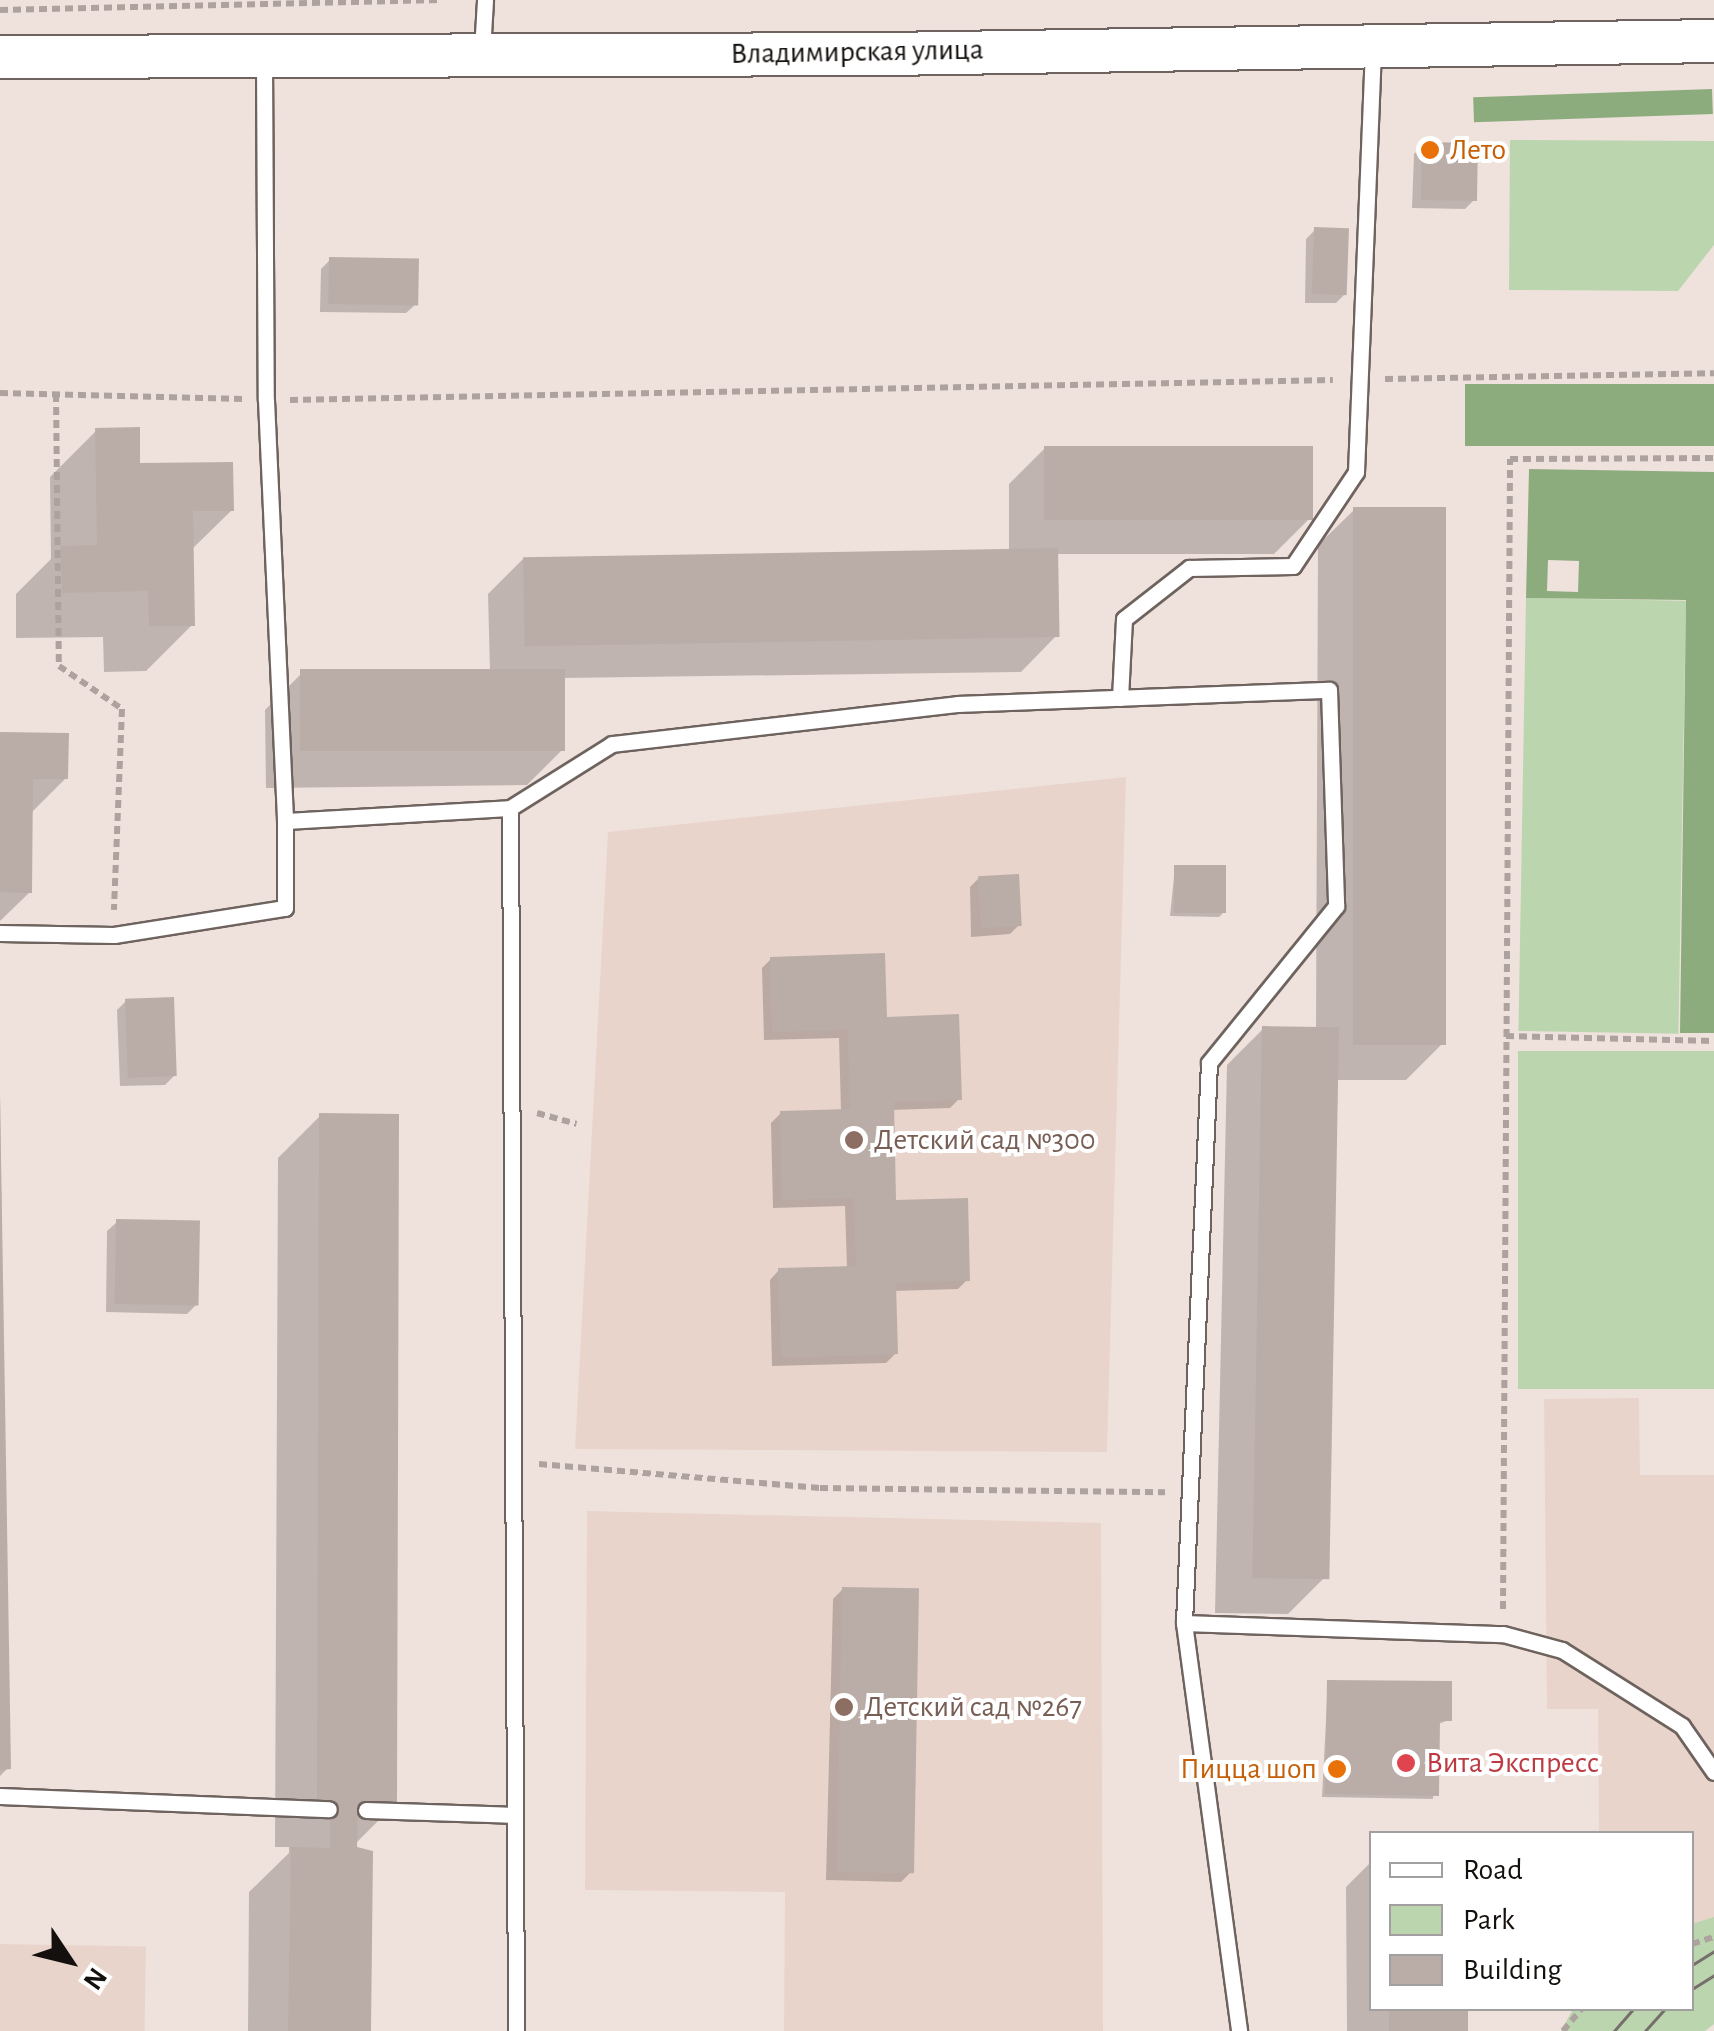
<!DOCTYPE html>
<html>
<head>
<meta charset="utf-8">
<style>
	body { margin:0 }
	#map { position:relative; width:1714px; height:2031px; overflow:hidden; background:#efe2dc; font-family:"Alegreya Sans",sans-serif }
	div>[style] { position:absolute }
	.built>* { inset:0; background:#e9d4cb; transform-origin:0 0 }
	.green>* { inset:0; background:#bbd5af; transform-origin:0 0 }
	.forest>* { inset:0; background:#8dac7e; transform-origin:0 0 }
	.shadow>* { inset:0; background:#0003 }
	.building>* { inset:0; background:#baada8; transform-origin:0 0 }
	.path>* { height:6px; margin-top:-3px; transform-origin:0; background:repeating-linear-gradient(90deg,#ada29e 0 8px,transparent 0 13px) }
	.roads { filter:drop-shadow(2px 0 #6e635e) drop-shadow(-2px 0 #6e635e) drop-shadow(0 2px #6e635e) drop-shadow(0 -2px #6e635e) }
	.lane>* { height:15px; margin:-7.5px; padding:0 7.5px; transform-origin:7.5px; border-radius:7.5px; background:#fff }
	.secondary>* { height:42px; margin:-21px; padding:0 21px; transform-origin:21px; border-radius:21px; background:#fff }
	.tram>* { height:2.5px; margin:-1.25px; padding:0 1.25px; transform-origin:1.25px; border-radius:1.25px; background:#766e6b }
	.dots>* { width:28px; height:28px; translate:-50% -50%; box-sizing:border-box; border:5px solid #fff; border-radius:50% }
	span { translate:-50% -50%; white-space:nowrap; text-align:center; line-height:1.15; -webkit-text-stroke:8px #fff; paint-order:stroke }
	.street-label { font-size:30px; color:#14100e }
	.food-label { font-size:30px; color:#c56008 }
	.left { translate:0 -50%; text-align:left }
	.right { translate:-100% -50%; text-align:right }
	.education-label { font-size:30px; color:#785e54 }
	.health-label { font-size:30px; color:#be3a42 }
	.legend { position:absolute; left:1369px; top:1831px; width:325px; height:180px; box-sizing:border-box; background:#fff; border:2px solid #a19f9f; margin:0; padding:12px 18px; list-style:none; font-size:30px; color:#14100e }
	.legend li { display:flex; align-items:center; gap:20px; height:50px }
	.legend b { width:50px; border:2px solid #a19f9f }
	.north { position:absolute; left:20px; top:1911px; width:100px; height:100px; -webkit-text-stroke:8px #fff; paint-order:stroke; rotate:125deg; font-size:28px; font-weight:700; line-height:40px; text-align:center; color:#14100e }
	.north::after { content:''; display:block; margin:auto; width:35px; height:45px; background:#14100e; clip-path:polygon(50% 0,100% 100%,50% 72%,0 100%) }
</style>
</head>
<body>
<div id="map">
	<div class="built">
		<div style="clip-path:polygon(1126px 777px,1107px 1452px,575px 1449px,608px 832px)"></div>
		<div style="clip-path:polygon(1639px 1398px,1640px 1475px,1714px 1475px,1714px 1926px,1692px 1926px,1692px 1834px,1599px 1833px,1598px 1709px,1547px 1709px,1544px 1399px)"></div>
		<div style="clip-path:polygon(587px 1511px,1101px 1523px,1103px 2031px,784px 2031px,785px 1892px,585px 1890px)"></div>
		<div style="left:0;top:1944px;width:146px;height:87px;rotate:1deg"></div>
	</div>
	<div class="green">
		<div style="clip-path:polygon(1510px 140px,1714px 141px,1714px 245px,1678px 291px,1509px 290px)"></div>
		<div style="left:1526px;top:598px;width:160px;height:433px;rotate:1deg"></div>
		<div style="left:1518px;top:1051px;width:196px;height:338px"></div>
		<div style="clip-path:polygon(1714px 1917px,1714px 2024px,1705px 2031px,1561px 2031px,1573px 2009px,1692px 2008px,1692px 1924px)"></div>
	</div>
	<div class="forest">
		<div style="left:1712px;top:89px;width:25px;height:239px;rotate:88deg"></div>
		<div style="left:1714px;top:384px;width:62px;height:249px;rotate:90deg"></div>
		<div style="clip-path:polygon(evenodd,1529px 469px,1714px 472px,1714px 1033px,1680px 1033px,1686px 600px,1526px 598px,1529px 469px,1548px 560px,1579px 561px,1578px 592px,1547px 591px,1548px 560px)"></div>
	</div>
	<div class="shadow">
		<div style="clip-path:polygon(1423px 145px,1474px 200px,1465px 209px,1412px 208px,1414px 154px)"></div>
		<div style="clip-path:polygon(1315px 230px,1346px 293px,1336px 303px,1305px 303px,1306px 239px)"></div>
		<div style="clip-path:polygon(330px 260px,416px 304px,406px 313px,320px 312px,321px 269px)"></div>
		<div style="clip-path:polygon(96px 431px,138px 465px,232px 510px,191px 550px,192px 625px,146px 671px,104px 672px,103px 637px,16px 638px,16px 594px,51px 559px,50px 477px)"></div>
		<div style="clip-path:polygon(1045px 448px,1310px 518px,1274px 554px,1055px 554px,1056px 636px,1021px 672px,562px 678px,563px 749px,527px 785px,266px 788px,265px 710px,301px 674px,490px 672px,488px 594px,524px 558px,1009px 551px,1009px 484px)"></div>
		<div style="clip-path:polygon(1354px 510px,1442px 1044px,1406px 1080px,1335px 1080px,1324px 1578px,1288px 1614px,1215px 1613px,1227px 1065px,1263px 1029px,1316px 1030px,1318px 545px)"></div>
		<div style="clip-path:polygon(0 735px,66px 778px,31px 813px,30px 892px,0 921px)"></div>
		<div style="clip-path:polygon(1175px 867px,1223px 913px,1219px 917px,1170px 916px)"></div>
		<div style="clip-path:polygon(979px 878px,1019px 925px,1010px 934px,971px 937px,970px 887px)"></div>
		<div style="clip-path:polygon(771px 959px,885px 1019px,959px 1099px,950px 1108px,891px 1110px,893px 1203px,967px 1280px,958px 1289px,894px 1291px,896px 1353px,886px 1363px,772px 1366px,770px 1280px,779px 1270px,847px 1268px,845px 1206px,773px 1208px,771px 1123px,781px 1113px,841px 1112px,839px 1038px,764px 1040px,762px 968px)"></div>
		<div style="clip-path:polygon(126px 1001px,175px 1075px,165px 1085px,120px 1086px,117px 1010px)"></div>
		<div style="clip-path:polygon(0 1097px,8px 1768px,0 1776px)"></div>
		<div style="clip-path:polygon(320px 1116px,394px 1805px,355px 1844px,368px 2031px,248px 2031px,249px 1892px,289px 1853px,289px 1847px,275px 1847px,278px 1158px)"></div>
		<div style="clip-path:polygon(117px 1222px,196px 1305px,187px 1314px,106px 1312px,107px 1231px)"></div>
		<div style="clip-path:polygon(843px 1589px,910px 1873px,901px 1882px,826px 1880px,833px 1599px)"></div>
		<div style="clip-path:polygon(1328px 1682px,1449px 1720px,1438px 1724px,1433px 1799px,1322px 1797px)"></div>
		<div style="clip-path:polygon(1372px 1861px,1372px 2008px,1466px 2008px,1466px 2031px,1347px 2031px,1346px 1887px)"></div>
	</div>
	<div class="building">
		<div style="left:1422px;top:142px;width:56px;height:58px;rotate:1deg"></div>
		<div style="left:1314px;top:227px;width:35px;height:67px;rotate:2deg"></div>
		<div style="left:329px;top:257px;width:90px;height:47px;rotate:1deg"></div>
		<div style="clip-path:polygon(140px 427px,140px 463px,233px 462px,234px 511px,193px 511px,195px 626px,149px 626px,148px 591px,62px 593px,61px 546px,97px 545px,95px 428px)"></div>
		<div style="left:1044px;top:446px;width:269px;height:74px"></div>
		<div style="left:1353px;top:507px;width:93px;height:538px"></div>
		<div style="left:1058px;top:548px;width:89px;height:535px;rotate:89deg"></div>
		<div style="left:565px;top:669px;width:82px;height:265px;rotate:90deg"></div>
		<div style="clip-path:polygon(0 732px,69px 733px,68px 779px,33px 779px,32px 893px,0 892px)"></div>
		<div style="left:1174px;top:865px;width:52px;height:48px"></div>
		<div style="left:1019px;top:874px;width:52px;height:41px;rotate:87deg"></div>
		<div style="clip-path:polygon(885px 953px,887px 1017px,959px 1014px,962px 1100px,894px 1102px,896px 1200px,968px 1198px,970px 1281px,896px 1283px,898px 1354px,781px 1358px,778px 1268px,856px 1266px,854px 1198px,782px 1200px,780px 1111px,850px 1109px,848px 1030px,772px 1032px,770px 957px)"></div>
		<div style="left:174px;top:997px;width:79px;height:49px;rotate:88deg"></div>
		<div style="left:1262px;top:1026px;width:77px;height:552px;rotate:1deg"></div>
		<div style="clip-path:polygon(0 1094px,11px 1769px,0 1770px)"></div>
		<div style="clip-path:polygon(319px 1113px,399px 1114px,397px 1806px,358px 1806px,357px 1847px,373px 1851px,371px 2031px,288px 2031px,291px 1847px,330px 1848px,330px 1806px,317px 1806px)"></div>
		<div style="left:116px;top:1219px;width:84px;height:85px;rotate:1deg"></div>
		<div style="left:842px;top:1587px;width:77px;height:285px;rotate:1deg"></div>
		<div style="clip-path:polygon(1327px 1680px,1452px 1681px,1452px 1721px,1440px 1721px,1439px 1796px,1325px 1794px)"></div>
		<div style="left:1389px;top:2008px;width:79px;height:23px"></div>
	</div>
	<div class="path">
		<div style="left:0;top:10px;width:441px;rotate:-1.3deg"></div>
		<div style="left:1385px;top:379px;width:329px;rotate:-1deg"></div>
		<div style="left:0;top:393px;width:243px;rotate:1.4deg"></div>
		<div style="left:56px;top:394px;width:272px;rotate:89.4deg"></div>
		<div style="left:59px;top:666px;width:76px;rotate:34.3deg"></div>
		<div style="left:122px;top:709px;width:201px;rotate:92.3deg"></div>
		<div style="left:290px;top:400px;width:1043px;rotate:-1.1deg"></div>
		<div style="left:1506px;top:1036px;width:208px;rotate:1.4deg"></div>
		<div style="left:537px;top:1113px;width:41px;rotate:15.4deg"></div>
		<div style="left:539px;top:1464px;width:282px;rotate:4.9deg"></div>
		<div style="left:820px;top:1488px;width:345px;rotate:0.7deg"></div>
		<div style="left:1503px;top:1609px;width:1150px;rotate:-89.65deg"></div>
		<div style="left:1510px;top:459px;width:204px;rotate:-0.3deg"></div>
		<div style="left:1692px;top:1944px;width:23px;rotate:-18deg"></div>
		<div style="left:1563px;top:2031px;width:30px;rotate:-50deg"></div>
	</div>
	<div class="roads">
		<div class="lane">
			<div style="left:482px;top:51px;width:51px;rotate:-86.6deg"></div>
			<div style="left:264px;top:61px;width:339px;rotate:89.7deg"></div>
			<div style="left:266px;top:400px;width:421px;rotate:87.4deg"></div>
			<div style="left:1120px;top:698px;width:79px;rotate:-87.1deg"></div>
			<div style="left:1124px;top:619px;width:83px;rotate:-38.1deg"></div>
			<div style="left:1189px;top:568px;width:104px;rotate:-1.1deg"></div>
			<div style="left:1293px;top:566px;width:113px;rotate:-56.2deg"></div>
			<div style="left:1356px;top:472px;width:420px;rotate:-87.7deg"></div>
			<div style="left:0;top:933px;width:114px;rotate:1deg"></div>
			<div style="left:114px;top:935px;width:173px;rotate:-9deg"></div>
			<div style="left:285px;top:908px;width:87px;rotate:-90deg"></div>
			<div style="left:285px;top:821px;width:225px;rotate:-3.3deg"></div>
			<div style="left:1184px;top:1623px;width:319px;rotate:2deg"></div>
			<div style="left:1503px;top:1634px;width:61px;rotate:15.2deg"></div>
			<div style="left:1562px;top:1650px;width:142px;rotate:32.3deg"></div>
			<div style="left:1682px;top:1726px;width:56px;rotate:55.2deg"></div>
			<div style="left:0;top:1796px;width:329px;rotate:2.3deg"></div>
			<div style="left:366px;top:1810px;width:148px;rotate:1.9deg"></div>
			<div style="left:516px;top:2031px;width:1223px;rotate:-90.28deg"></div>
			<div style="left:510px;top:808px;width:120px;rotate:-32.1deg"></div>
			<div style="left:612px;top:744px;width:348px;rotate:-6.6deg"></div>
			<div style="left:958px;top:704px;width:371px;rotate:-2.2deg"></div>
			<div style="left:1329px;top:690px;width:216px;rotate:88.1deg"></div>
			<div style="left:1336px;top:906px;width:202px;rotate:129deg"></div>
			<div style="left:1209px;top:1063px;width:561px;rotate:92.56deg"></div>
			<div style="left:1184px;top:1623px;width:412px;rotate:82.3deg"></div>
		</div>
		<div class="secondary">
			<div style="left:0;top:57px;width:887px;rotate:-0.19deg"></div>
			<div style="left:887px;top:54px;width:827px;rotate:-0.9deg"></div>
		</div>
	</div>
	<div class="tram">
		<div style="left:1692px;top:1965px;width:26px;rotate:-32deg"></div>
		<div style="left:1692px;top:1989px;width:26px;rotate:-32deg"></div>
		<div style="left:1614px;top:2031px;width:30px;rotate:-49deg"></div>
		<div style="left:1645px;top:2031px;width:31px;rotate:-48deg"></div>
	</div>
	<div class="dots">
		<div style="left:1430px;top:150px;background:#e8710a"></div>
		<div style="left:854px;top:1140px;background:#8d6e63"></div>
		<div style="left:844px;top:1707px;background:#8d6e63"></div>
		<div style="left:1406px;top:1763px;background:#e0444e"></div>
		<div style="left:1337px;top:1769px;background:#e8710a"></div>
	</div>
	<div class="street-label">
		<span style="left:857px;top:52px;rotate:-1deg">Владимирская улица</span>
	</div>
	<div class="food-label">
		<span class="left" style="left:1450px;top:150px">Лето</span>
		<span class="right" style="left:1317px;top:1769px">Пицца шоп</span>
	</div>
	<div class="education-label">
		<span class="left" style="left:874px;top:1140px">Детский сад №300</span>
		<span class="left" style="left:864px;top:1707px">Детский сад №267</span>
	</div>
	<div class="health-label">
		<span class="left" style="left:1426px;top:1763px">Вита Экспресс</span>
	</div>
	<ul class="legend">
	<li><b style="height:12px;background:#fff"></b>Road</li>
	<li><b style="height:28px;background:#bbd5af"></b>Park</li>
	<li><b style="height:28px;background:#baada8"></b>Building</li>
	</ul>
	<div class="north">N</div>
</div>
</body>
</html>
